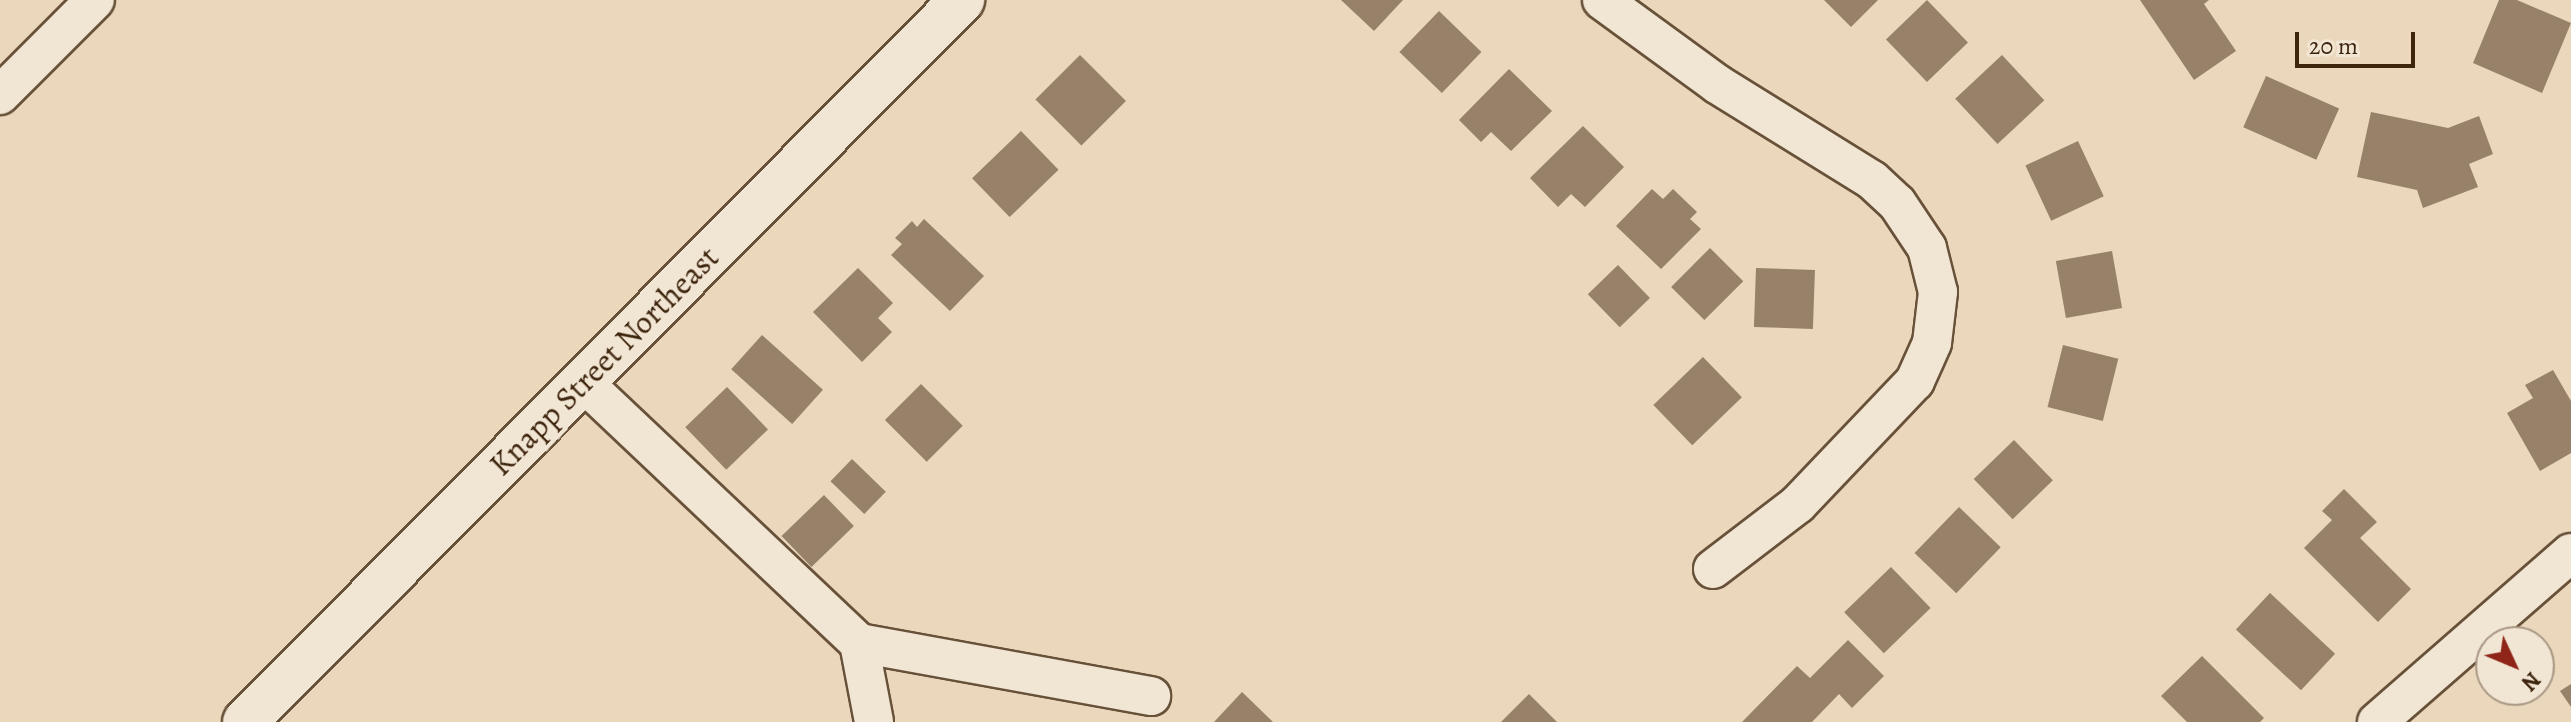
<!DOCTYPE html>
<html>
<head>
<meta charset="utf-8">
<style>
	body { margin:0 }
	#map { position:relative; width:2571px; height:722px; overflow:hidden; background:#ead7bc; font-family:Alegreya,serif }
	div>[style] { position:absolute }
	.building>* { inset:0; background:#978168; transform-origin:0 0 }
	.roads { filter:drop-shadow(2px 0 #685139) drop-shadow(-2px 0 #685139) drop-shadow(0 2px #685139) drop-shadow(0 -2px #685139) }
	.street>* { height:38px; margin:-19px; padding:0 19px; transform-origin:19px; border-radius:19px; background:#f1e5d3 }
	.secondary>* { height:44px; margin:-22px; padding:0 22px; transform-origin:22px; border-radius:22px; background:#f1e5d3 }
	span { translate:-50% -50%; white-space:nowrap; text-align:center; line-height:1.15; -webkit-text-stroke:8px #f1e5d3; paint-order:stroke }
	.street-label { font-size:32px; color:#3d240d }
	.north { position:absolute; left:2475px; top:626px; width:80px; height:80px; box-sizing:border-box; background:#f1e5d3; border:2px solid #a99884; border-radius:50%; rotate:134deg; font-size:22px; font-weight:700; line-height:32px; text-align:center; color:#3d240d }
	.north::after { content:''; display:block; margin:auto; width:28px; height:36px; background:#8f2418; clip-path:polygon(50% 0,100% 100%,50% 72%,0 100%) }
	.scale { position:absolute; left:2295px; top:32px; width:120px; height:36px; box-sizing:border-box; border:4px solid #3d240d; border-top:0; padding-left:10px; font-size:24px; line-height:28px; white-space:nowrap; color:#3d240d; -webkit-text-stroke:6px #f1e5d3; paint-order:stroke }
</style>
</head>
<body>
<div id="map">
	<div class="building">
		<div style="clip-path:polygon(1341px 0,1403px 0,1374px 31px)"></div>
		<div style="clip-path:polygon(1824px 0,1878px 0,1851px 27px)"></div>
		<div style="left:1927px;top:0;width:59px;height:57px;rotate:46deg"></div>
		<div style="clip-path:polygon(2140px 0,2209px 0,2204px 4px,2236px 51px,2194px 80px)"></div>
		<div style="clip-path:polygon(2499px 0,2517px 0,2571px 23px,2542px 93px,2473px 63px)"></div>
		<div style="left:1439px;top:11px;width:59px;height:57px;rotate:44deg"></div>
		<div style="left:1080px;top:55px;width:65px;height:63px;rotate:45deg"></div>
		<div style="left:2002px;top:55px;width:62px;height:64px;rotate:47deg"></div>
		<div style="clip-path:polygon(1509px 69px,1552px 111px,1511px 151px,1491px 132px,1481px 142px,1459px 120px)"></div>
		<div style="left:2266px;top:76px;width:80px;height:56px;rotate:24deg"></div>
		<div style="clip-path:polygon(2371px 112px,2448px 128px,2479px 116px,2493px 154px,2469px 164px,2478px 187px,2423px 208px,2417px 190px,2357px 177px)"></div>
		<div style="clip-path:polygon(1583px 126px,1624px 167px,1585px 207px,1571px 194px,1558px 207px,1530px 178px)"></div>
		<div style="left:1021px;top:131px;width:54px;height:68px;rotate:46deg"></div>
		<div style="left:2078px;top:141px;width:61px;height:58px;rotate:65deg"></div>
		<div style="clip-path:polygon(1652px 189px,1663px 199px,1673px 189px,1697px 212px,1690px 219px,1701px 229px,1661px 269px,1616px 226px)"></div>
		<div style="clip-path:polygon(924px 219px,984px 276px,950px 311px,891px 255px,902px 244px,895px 238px,912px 221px,917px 227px)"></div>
		<div style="left:1710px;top:248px;width:47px;height:55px;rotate:45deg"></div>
		<div style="left:2112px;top:251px;width:58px;height:57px;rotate:80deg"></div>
		<div style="left:1618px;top:265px;width:46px;height:42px;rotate:46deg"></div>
		<div style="clip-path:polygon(858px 268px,893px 303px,878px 318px,892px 332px,862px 362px,813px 312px)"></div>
		<div style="left:1756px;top:268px;width:59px;height:59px;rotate:2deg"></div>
		<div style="left:762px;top:335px;width:82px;height:46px;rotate:42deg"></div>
		<div style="left:2063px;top:345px;width:57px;height:64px;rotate:14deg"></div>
		<div style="left:1703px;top:357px;width:56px;height:69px;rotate:46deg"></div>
		<div style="clip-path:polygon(2553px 370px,2571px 401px,2571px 453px,2540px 471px,2507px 413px,2533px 398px,2525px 385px)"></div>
		<div style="left:921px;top:384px;width:59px;height:51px;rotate:45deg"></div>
		<div style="left:727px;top:387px;width:59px;height:58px;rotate:46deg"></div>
		<div style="left:2014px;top:440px;width:56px;height:56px;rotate:46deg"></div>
		<div style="left:852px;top:459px;width:47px;height:31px;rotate:44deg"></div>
		<div style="clip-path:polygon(2344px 489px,2377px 522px,2360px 538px,2411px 589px,2378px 622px,2304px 548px,2332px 520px,2322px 511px)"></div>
		<div style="left:824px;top:495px;width:43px;height:59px;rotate:46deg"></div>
		<div style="left:1959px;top:507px;width:58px;height:64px;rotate:44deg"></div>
		<div style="left:1891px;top:567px;width:57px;height:65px;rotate:46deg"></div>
		<div style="left:2270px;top:593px;width:89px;height:50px;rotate:43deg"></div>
		<div style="clip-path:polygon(1848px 640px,1884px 676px,1852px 708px,1839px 694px,1812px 722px,1742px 722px,1797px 666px,1810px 678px)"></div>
		<div style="clip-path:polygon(2202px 656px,2264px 718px,2260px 722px,2187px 722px,2161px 696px)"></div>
		<div style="clip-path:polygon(2571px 684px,2571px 707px,2560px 691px)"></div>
		<div style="clip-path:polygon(1242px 692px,1273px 722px,1214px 722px)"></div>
		<div style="clip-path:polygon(1529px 694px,1557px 722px,1501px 722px)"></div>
	</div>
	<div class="roads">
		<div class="street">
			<div style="left:1602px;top:0;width:142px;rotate:36.1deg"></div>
			<div style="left:1717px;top:84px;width:182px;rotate:31.8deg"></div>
			<div style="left:1872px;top:180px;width:34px;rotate:43deg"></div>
			<div style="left:1897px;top:203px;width:54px;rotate:56.3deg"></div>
			<div style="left:1927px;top:248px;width:45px;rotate:76deg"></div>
			<div style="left:1938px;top:292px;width:51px;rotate:96.7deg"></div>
			<div style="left:1932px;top:343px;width:42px;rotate:114.1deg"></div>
			<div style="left:1915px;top:381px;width:170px;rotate:133.6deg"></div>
			<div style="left:1798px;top:504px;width:107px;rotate:142.6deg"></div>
			<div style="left:0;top:95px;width:134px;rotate:-45deg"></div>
			<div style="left:583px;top:382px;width:380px;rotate:43.4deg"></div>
			<div style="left:859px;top:643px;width:297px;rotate:10.3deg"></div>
			<div style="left:859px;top:643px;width:80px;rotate:79.2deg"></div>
			<div style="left:2377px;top:722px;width:257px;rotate:-41.1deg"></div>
		</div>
		<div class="secondary">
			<div style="left:245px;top:722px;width:1018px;rotate:-45.2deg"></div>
		</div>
	</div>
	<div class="street-label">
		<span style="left:604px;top:361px;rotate:-45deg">Knapp Street Northeast</span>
	</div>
	<div class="north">N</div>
	<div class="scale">20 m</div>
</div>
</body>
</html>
